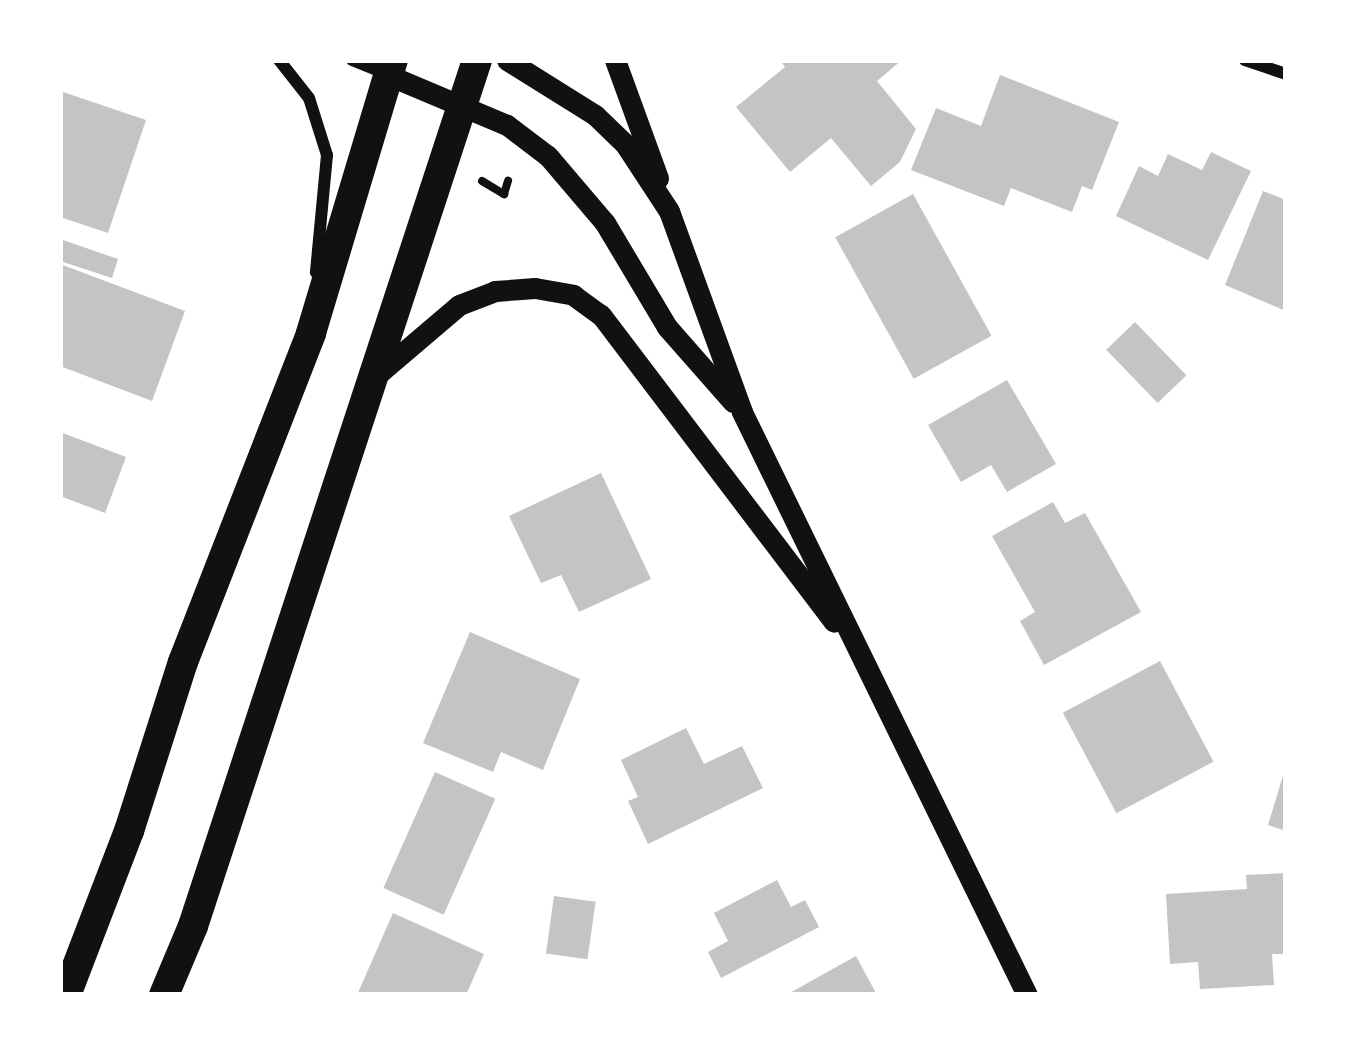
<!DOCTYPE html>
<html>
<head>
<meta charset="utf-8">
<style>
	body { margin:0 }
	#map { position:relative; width:1346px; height:1055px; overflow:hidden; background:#fff; font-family:Rubik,sans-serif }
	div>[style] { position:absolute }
	.building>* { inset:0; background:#c4c4c4; transform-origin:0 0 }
	.path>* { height:8px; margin:-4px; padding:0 4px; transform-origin:4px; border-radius:4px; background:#111 }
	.minor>* { height:12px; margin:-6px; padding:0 6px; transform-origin:6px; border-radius:6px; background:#111 }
	.tertiary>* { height:21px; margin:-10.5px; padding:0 10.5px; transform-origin:10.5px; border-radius:10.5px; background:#111 }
	.primary>* { height:30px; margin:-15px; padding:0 15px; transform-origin:15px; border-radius:15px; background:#111 }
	span { translate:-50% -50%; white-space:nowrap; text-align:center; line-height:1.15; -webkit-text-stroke:10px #fff; paint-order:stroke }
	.frame { position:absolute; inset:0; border:63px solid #fff; pointer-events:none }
</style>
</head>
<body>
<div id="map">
	<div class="building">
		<div style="clip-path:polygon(780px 60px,902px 60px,877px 81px,916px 129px,900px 162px,871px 186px,831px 138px,790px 172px,736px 107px,785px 67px)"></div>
		<div style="clip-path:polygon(1000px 75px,1119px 122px,1092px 190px,1082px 186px,1072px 212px,1011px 188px,1004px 206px,911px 170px,936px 108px,981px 126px)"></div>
		<div style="clip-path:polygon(60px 91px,146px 120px,108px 233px,60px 217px)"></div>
		<div style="clip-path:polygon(1211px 152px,1251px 171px,1208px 260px,1116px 216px,1139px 166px,1158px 176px,1168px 154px,1202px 170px)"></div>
		<div style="clip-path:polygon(1263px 191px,1286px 200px,1286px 311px,1225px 285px)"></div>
		<div style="left:913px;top:194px;width:162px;height:89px;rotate:61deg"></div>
		<div style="clip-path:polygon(60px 239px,118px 259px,112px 278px,60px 261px)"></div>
		<div style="clip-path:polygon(60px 264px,185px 311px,152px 401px,60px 366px)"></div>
		<div style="left:1135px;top:322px;width:74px;height:40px;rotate:46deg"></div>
		<div style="clip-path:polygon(1007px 380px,1056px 464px,1007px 492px,991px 465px,961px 482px,928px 425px)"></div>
		<div style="clip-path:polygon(60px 432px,126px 457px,105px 513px,60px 496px)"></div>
		<div style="clip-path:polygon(601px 473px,651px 579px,579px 612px,561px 575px,541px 583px,509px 516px)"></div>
		<div style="clip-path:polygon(1053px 502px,1065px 523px,1085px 513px,1141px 612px,1044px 665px,1020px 621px,1035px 612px,992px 536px)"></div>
		<div style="clip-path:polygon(470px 632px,580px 679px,543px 770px,501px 752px,493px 772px,423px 743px)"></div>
		<div style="left:1160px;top:661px;width:114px;height:110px;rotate:62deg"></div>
		<div style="clip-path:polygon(686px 728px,704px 764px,742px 746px,763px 788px,648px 844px,628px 801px,638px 797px,621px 760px)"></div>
		<div style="clip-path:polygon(1285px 769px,1286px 770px,1286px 831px,1268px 825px)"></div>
		<div style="left:435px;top:772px;width:66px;height:127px;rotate:24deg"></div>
		<div style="clip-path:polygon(1286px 873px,1286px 954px,1272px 954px,1274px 985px,1200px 989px,1198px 962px,1170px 964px,1166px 894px,1247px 889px,1246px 875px)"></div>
		<div style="clip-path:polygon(777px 880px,791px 907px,805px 900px,819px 927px,721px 978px,708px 952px,728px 941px,714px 913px)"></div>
		<div style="left:554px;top:896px;width:42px;height:58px;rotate:8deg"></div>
		<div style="clip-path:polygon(393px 913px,484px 954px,466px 995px,357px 995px)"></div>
		<div style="clip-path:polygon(856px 956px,877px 995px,786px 995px)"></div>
	</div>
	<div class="path">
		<div style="left:482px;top:181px;width:26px;rotate:31deg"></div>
		<div style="left:504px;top:194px;width:14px;rotate:-73deg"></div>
	</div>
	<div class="minor">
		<div style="left:279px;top:60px;width:48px;rotate:51.7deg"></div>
		<div style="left:309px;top:98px;width:60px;rotate:72.5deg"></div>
		<div style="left:327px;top:155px;width:118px;rotate:95.4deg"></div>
		<div style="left:352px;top:60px;width:38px;rotate:22deg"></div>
		<div style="left:1245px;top:60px;width:43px;rotate:18.9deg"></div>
	</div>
	<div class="tertiary">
		<div style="left:507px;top:60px;width:104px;rotate:32deg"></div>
		<div style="left:595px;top:115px;width:42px;rotate:44deg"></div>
		<div style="left:625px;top:144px;width:80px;rotate:56.7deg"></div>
		<div style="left:669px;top:211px;width:214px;rotate:70deg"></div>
		<div style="left:742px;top:412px;width:649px;rotate:63.95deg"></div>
		<div style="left:615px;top:60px;width:126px;rotate:70deg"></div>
		<div style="left:388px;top:75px;width:129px;rotate:22.8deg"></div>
		<div style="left:507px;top:125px;width:51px;rotate:37.1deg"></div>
		<div style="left:548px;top:156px;width:88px;rotate:49.6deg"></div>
		<div style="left:605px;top:223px;width:121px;rotate:59.2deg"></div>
		<div style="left:667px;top:327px;width:100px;rotate:48.7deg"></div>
		<div style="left:378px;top:374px;width:106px;rotate:-40.4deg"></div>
		<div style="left:459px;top:305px;width:39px;rotate:-21deg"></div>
		<div style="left:495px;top:291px;width:40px;rotate:-4.3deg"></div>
		<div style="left:535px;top:288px;width:39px;rotate:10deg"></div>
		<div style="left:573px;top:295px;width:34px;rotate:36deg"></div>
		<div style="left:601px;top:315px;width:385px;rotate:52.8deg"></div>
	</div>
	<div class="primary">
		<div style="left:66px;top:995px;width:176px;rotate:-69deg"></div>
		<div style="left:129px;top:831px;width:177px;rotate:-72.3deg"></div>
		<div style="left:183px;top:662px;width:353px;rotate:-68.7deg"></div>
		<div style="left:311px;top:333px;width:285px;rotate:-73.3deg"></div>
		<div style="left:164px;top:995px;width:75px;rotate:-67.2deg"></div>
		<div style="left:193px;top:926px;width:911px;rotate:-71.84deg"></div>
	</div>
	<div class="frame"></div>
</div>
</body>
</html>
